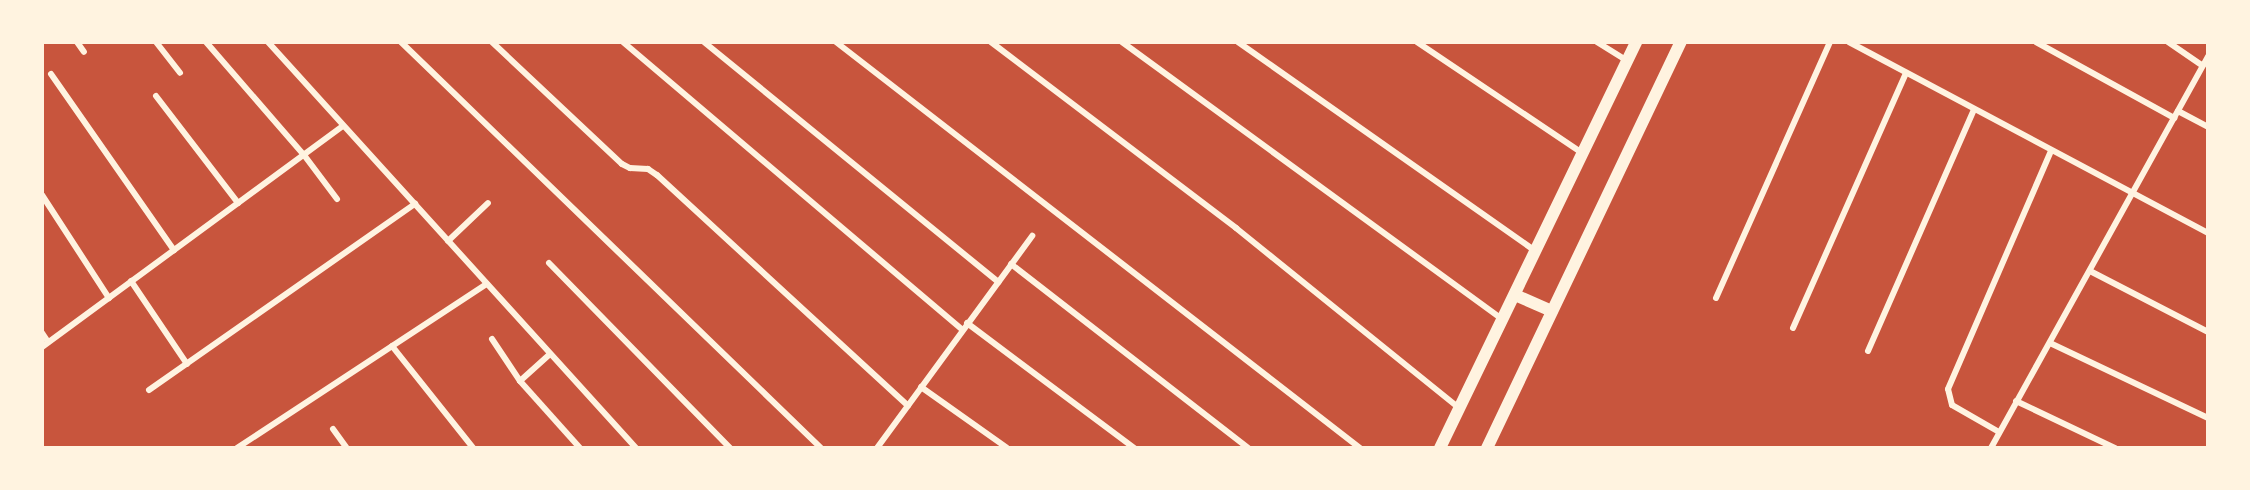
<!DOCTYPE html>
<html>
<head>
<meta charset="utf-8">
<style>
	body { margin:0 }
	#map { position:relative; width:2250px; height:490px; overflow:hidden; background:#c8553d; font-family:"Noto Sans",sans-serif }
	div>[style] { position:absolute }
	.minor>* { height:6px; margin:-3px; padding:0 3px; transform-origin:3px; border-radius:3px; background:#fff3e0 }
	.secondary>* { height:12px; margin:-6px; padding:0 6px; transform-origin:6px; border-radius:6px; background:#fff3e0 }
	span { translate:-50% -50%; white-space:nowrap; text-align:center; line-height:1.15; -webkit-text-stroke:4.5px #fff3e0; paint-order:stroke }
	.frame { position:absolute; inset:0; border:44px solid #fff3e0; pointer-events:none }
</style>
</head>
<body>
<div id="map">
	<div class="minor">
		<div style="left:77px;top:42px;width:12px;rotate:55deg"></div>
		<div style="left:156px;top:42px;width:39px;rotate:52deg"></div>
		<div style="left:206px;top:42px;width:150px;rotate:49.1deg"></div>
		<div style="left:304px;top:155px;width:55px;rotate:53.1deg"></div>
		<div style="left:268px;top:42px;width:548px;rotate:47.81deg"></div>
		<div style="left:401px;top:42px;width:584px;rotate:44.03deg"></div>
		<div style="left:492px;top:42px;width:178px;rotate:43.2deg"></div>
		<div style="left:622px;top:164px;width:9px;rotate:27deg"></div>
		<div style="left:630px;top:168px;width:18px;rotate:3deg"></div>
		<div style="left:648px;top:169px;width:11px;rotate:34deg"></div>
		<div style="left:657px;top:175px;width:341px;rotate:42.6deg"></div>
		<div style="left:623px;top:42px;width:445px;rotate:40.3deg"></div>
		<div style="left:704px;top:42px;width:380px;rotate:39.2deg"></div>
		<div style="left:836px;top:42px;width:663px;rotate:37.77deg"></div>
		<div style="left:991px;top:42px;width:308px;rotate:37.2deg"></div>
		<div style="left:1236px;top:228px;width:287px;rotate:38.9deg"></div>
		<div style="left:1122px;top:42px;width:470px;rotate:36.1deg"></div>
		<div style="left:1238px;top:42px;width:363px;rotate:35.1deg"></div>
		<div style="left:1417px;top:42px;width:199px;rotate:33.9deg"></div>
		<div style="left:1597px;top:42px;width:36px;rotate:32deg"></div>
		<div style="left:1849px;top:42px;width:407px;rotate:28deg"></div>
		<div style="left:2036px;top:42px;width:158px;rotate:28.8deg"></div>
		<div style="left:2168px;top:42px;width:42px;rotate:34.4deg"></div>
		<div style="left:51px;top:74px;width:215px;rotate:55.1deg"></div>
		<div style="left:156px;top:96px;width:135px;rotate:52.5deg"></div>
		<div style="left:2178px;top:111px;width:34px;rotate:28deg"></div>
		<div style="left:42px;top:195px;width:123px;rotate:57deg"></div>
		<div style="left:448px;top:241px;width:55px;rotate:-43.5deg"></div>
		<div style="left:549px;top:263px;width:259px;rotate:45.6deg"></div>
		<div style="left:1011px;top:264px;width:300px;rotate:37.8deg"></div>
		<div style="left:2090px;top:271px;width:133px;rotate:27.3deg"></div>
		<div style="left:131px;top:281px;width:100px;rotate:56deg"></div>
		<div style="left:1716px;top:298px;width:280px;rotate:-66deg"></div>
		<div style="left:967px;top:323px;width:209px;rotate:36.8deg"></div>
		<div style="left:1793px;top:328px;width:279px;rotate:-66.1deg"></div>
		<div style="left:42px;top:333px;width:11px;rotate:56deg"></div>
		<div style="left:492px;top:339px;width:50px;rotate:56.3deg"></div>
		<div style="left:520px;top:381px;width:90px;rotate:48.2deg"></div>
		<div style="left:2050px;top:343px;width:175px;rotate:25.4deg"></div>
		<div style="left:392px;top:346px;width:130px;rotate:51.5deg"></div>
		<div style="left:42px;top:347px;width:373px;rotate:-36.3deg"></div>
		<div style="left:1868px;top:351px;width:264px;rotate:-66.3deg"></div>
		<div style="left:520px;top:381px;width:40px;rotate:-42deg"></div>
		<div style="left:921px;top:387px;width:105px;rotate:35.3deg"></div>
		<div style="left:149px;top:390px;width:325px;rotate:-35deg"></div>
		<div style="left:2016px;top:401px;width:110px;rotate:25.4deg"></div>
		<div style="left:333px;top:429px;width:24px;rotate:54deg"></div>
		<div style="left:1999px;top:432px;width:54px;rotate:-150.1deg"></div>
		<div style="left:1952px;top:405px;width:16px;rotate:-104deg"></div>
		<div style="left:1948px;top:389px;width:259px;rotate:-66.6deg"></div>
		<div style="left:237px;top:448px;width:299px;rotate:-33.3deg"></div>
		<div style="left:877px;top:448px;width:263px;rotate:-53.8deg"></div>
		<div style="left:1991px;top:448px;width:448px;rotate:-61deg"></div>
	</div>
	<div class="secondary">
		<div style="left:1515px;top:295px;width:40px;rotate:23.4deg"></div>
		<div style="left:1440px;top:448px;width:451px;rotate:-64.2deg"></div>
		<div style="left:1487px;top:448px;width:450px;rotate:-64.5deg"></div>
	</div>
	<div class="frame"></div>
</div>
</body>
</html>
